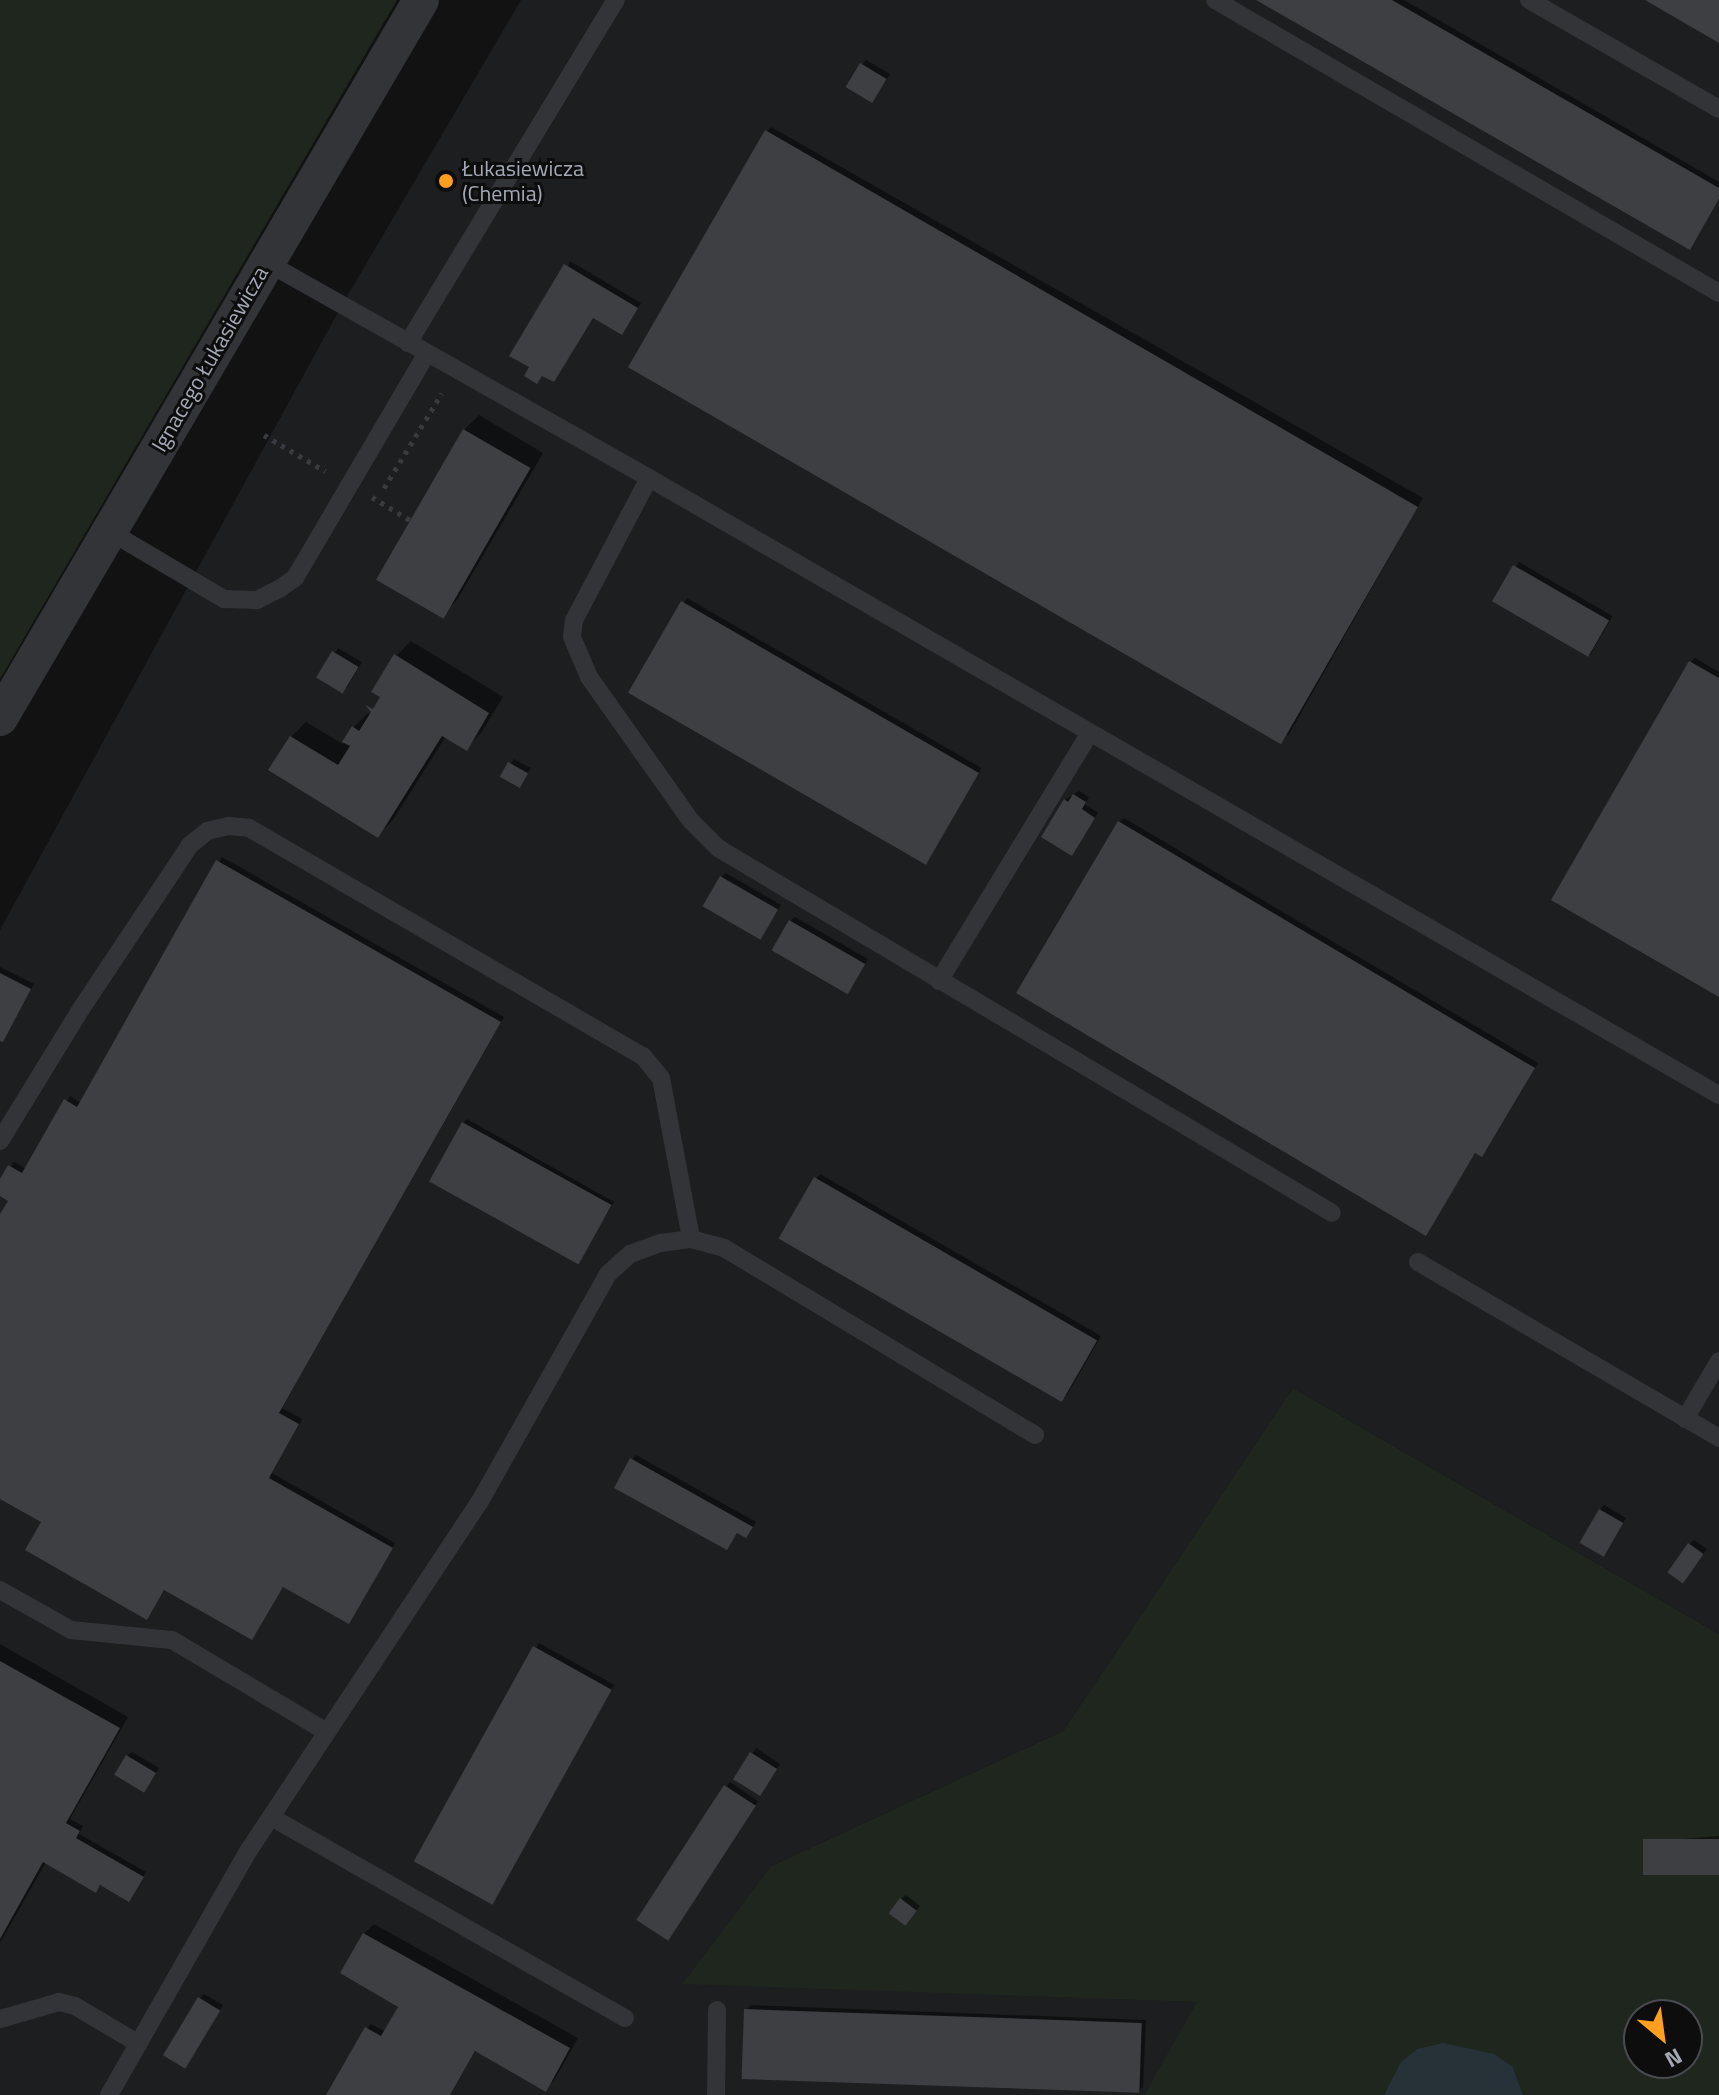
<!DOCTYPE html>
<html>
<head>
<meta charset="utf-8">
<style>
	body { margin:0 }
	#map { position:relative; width:1719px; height:2095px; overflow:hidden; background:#121213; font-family:"Titillium Web",sans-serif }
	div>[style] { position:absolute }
	.built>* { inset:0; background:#1d1e20 }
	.green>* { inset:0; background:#1e261e }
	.water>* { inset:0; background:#273238 }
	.shadow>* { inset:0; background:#0007; transform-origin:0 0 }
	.building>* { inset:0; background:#3d3f43; transform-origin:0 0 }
	.path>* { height:5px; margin-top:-2.5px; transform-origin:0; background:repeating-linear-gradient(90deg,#383b40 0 4px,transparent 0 10px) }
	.service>* { height:18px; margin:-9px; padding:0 9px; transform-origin:9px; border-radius:9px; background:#323438 }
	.minor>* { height:36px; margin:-18px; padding:0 18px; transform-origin:18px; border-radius:18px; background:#323438 }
	.dots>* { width:22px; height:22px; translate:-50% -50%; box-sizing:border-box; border:4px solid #0d0d0e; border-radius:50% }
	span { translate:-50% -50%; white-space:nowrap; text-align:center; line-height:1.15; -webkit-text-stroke:6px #0d0d0e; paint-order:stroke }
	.poi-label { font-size:22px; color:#a2a9b5 }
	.left { translate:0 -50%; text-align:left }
	.street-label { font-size:22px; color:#a2a9b5 }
	.north { position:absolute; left:1623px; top:1999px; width:80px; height:80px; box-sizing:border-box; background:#0d0d0e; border:2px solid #494b51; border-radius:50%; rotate:151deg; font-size:22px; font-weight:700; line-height:32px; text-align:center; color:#a2a9b5 }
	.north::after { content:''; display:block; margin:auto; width:28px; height:36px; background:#fe9f1f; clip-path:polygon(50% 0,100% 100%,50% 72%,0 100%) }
</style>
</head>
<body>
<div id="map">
	<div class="built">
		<div style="clip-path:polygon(521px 0,1719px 0,1719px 1634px,1293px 1388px,1063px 1731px,771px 1866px,683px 1983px,1198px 2002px,1144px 2095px,0 2095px,0 930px,342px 305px)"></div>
	</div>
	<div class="green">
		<div style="clip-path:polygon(0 0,397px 0,0 679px)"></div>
		<div style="clip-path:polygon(evenodd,1293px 1388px,1719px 1634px,1719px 2095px,1523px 2095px,1513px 2067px,1386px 2090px,1384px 2095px,1144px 2095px,1197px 2002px,682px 1984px,771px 1866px,1063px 1731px,1293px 1388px,1639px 2015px,1687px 2015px,1687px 2063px,1639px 2063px,1639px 2015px)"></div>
	</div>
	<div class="water">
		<div style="clip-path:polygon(1443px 2043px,1494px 2054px,1513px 2067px,1523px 2095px,1384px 2095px,1401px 2062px,1417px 2049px)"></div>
	</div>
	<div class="shadow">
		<div style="clip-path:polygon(1260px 0,1404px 0,1719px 182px,1719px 199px,1694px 243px)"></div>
		<div style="clip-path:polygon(866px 60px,890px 74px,873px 100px,862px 65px)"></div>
		<div style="clip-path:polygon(771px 127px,1423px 498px,1288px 736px,767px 131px)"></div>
		<div style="clip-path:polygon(570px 261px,641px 303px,622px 332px,594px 316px,531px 367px)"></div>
		<div style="clip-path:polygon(479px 415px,543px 453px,457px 600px,442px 615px,464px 430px)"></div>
		<div style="left:1519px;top:562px;width:108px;height:45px;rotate:30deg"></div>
		<div style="left:687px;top:598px;width:340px;height:110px;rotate:30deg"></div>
		<div style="clip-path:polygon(411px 641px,503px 697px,481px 733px,466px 748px,446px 736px,393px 820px,378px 835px,291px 737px,306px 722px,343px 744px,353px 728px,368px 713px,371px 715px,382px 697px,396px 656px)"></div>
		<div style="clip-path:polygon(338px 648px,362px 662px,347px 688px,319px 678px)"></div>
		<div style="clip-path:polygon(1695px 658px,1719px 672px,1719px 995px,1691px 662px)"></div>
		<div style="clip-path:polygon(514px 759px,531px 768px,523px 781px,502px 776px)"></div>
		<div style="clip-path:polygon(1079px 791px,1089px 797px,1085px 804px,1098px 813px,1072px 854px,1065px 800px)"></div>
		<div style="clip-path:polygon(1124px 818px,1538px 1063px,1486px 1150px,1482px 1154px,1476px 1151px,1426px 1233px,1119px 822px)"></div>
		<div style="clip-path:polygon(222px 857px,504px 1017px,282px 1408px,302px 1419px,272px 1473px,395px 1543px,349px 1622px,284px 1585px,252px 1638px,165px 1589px,147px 1618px,44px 1521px,0 1496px,0 1217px,10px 1200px,0 1194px,0 1183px,14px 1162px,26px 1169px,70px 1096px,81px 1103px)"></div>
		<div style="clip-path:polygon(726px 873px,781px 905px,760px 937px,721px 877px)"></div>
		<div style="clip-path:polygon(795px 917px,868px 959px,847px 992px,790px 921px)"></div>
		<div style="clip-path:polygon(0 967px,34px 984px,3px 1040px,0 1038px)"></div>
		<div style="clip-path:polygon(467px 1119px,614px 1202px,577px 1263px,463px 1123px)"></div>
		<div style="clip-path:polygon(820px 1174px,1101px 1336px,1067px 1395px,816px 1179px)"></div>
		<div style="clip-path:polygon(636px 1455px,756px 1522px,750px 1532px,746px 1536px,738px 1532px,727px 1548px,632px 1460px)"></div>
		<div style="clip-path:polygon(1604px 1505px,1626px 1518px,1604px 1554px,1600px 1510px)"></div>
		<div style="clip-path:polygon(1694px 1540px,1707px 1549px,1687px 1577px,1690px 1544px)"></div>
		<div style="left:539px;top:1643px;width:86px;height:250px;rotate:29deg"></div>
		<div style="clip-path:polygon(0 1644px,128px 1717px,70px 1819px,83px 1826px,79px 1834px,146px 1872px,129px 1899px,102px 1884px,96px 1890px,46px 1862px,0 1943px)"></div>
		<div style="clip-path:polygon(756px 1748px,780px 1764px,764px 1789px,736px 1778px)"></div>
		<div style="clip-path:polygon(132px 1752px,159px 1768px,144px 1791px,127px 1756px)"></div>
		<div style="clip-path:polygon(730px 1782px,758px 1801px,667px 1938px,726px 1787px)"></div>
		<div style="clip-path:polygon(1719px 1836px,1719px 1873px,1645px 1846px,1649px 1842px)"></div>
		<div style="clip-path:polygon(906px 1895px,920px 1906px,911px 1918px,901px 1899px)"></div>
		<div style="clip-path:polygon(374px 1924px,578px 2038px,555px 2079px,545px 2089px,476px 2050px,450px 2095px,329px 2095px,367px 2028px,371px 2024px,386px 2032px,401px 2006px,342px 1973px,364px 1934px)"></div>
		<div style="clip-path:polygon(204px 1994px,223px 2005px,185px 2066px,200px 1998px)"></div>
		<div style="clip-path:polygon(751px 2005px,1146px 2020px,1143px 2087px,1139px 2091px,746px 2010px)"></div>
	</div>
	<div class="building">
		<div style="clip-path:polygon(1256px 0,1392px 0,1719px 188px,1719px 199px,1690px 250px)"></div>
		<div style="clip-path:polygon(1645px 0,1719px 0,1719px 43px)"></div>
		<div style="left:860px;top:63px;width:31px;height:28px;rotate:31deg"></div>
		<div style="left:765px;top:130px;width:754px;height:274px;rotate:30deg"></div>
		<div style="clip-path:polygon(564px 264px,638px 308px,622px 335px,593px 318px,554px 382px,542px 376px,537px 384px,524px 376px,529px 367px,509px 356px)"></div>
		<div style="left:463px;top:429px;width:78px;height:174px;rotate:30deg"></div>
		<div style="left:1513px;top:565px;width:111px;height:42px;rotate:30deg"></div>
		<div style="left:681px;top:601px;width:344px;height:106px;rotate:30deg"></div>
		<div style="left:332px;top:651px;width:31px;height:31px;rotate:31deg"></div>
		<div style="clip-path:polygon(394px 654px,489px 713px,467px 751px,442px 736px,378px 838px,268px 770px,290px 736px,338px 765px,350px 746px,342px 742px,352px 726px,359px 731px,371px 712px,365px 705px,373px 709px,380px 697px,371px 692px)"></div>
		<div style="clip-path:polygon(1689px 661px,1719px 678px,1719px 997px,1551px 900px)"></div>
		<div style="left:508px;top:762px;width:23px;height:17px;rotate:29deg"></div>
		<div style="clip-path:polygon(1073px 794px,1086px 802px,1082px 809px,1095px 818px,1072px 856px,1041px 837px,1064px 799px,1068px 802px)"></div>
		<div style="clip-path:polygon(1118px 821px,1535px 1068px,1482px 1157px,1475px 1153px,1426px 1236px,1016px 993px)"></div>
		<div style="clip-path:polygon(216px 860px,501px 1022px,279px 1413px,299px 1424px,269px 1478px,393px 1548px,349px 1624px,283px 1587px,252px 1640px,164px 1590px,147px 1620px,25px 1550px,41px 1522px,0 1499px,0 1214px,8px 1201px,0 1196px,0 1179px,8px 1165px,22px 1173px,64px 1099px,77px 1107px)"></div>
		<div style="left:720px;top:876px;width:67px;height:35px;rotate:30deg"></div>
		<div style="left:789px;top:920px;width:88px;height:35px;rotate:30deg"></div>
		<div style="clip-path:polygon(0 973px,31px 989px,3px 1042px,0 1041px)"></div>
		<div style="left:462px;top:1122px;width:171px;height:68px;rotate:29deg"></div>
		<div style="left:814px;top:1177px;width:327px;height:71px;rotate:30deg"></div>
		<div style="clip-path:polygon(630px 1458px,753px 1527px,746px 1538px,737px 1533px,727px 1550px,614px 1488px)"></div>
		<div style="left:1599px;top:1509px;width:28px;height:39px;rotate:30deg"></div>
		<div style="left:1688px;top:1543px;width:19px;height:36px;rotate:35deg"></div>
		<div style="left:533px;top:1646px;width:90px;height:246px;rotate:29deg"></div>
		<div style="clip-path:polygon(0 1661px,120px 1728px,66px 1823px,80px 1831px,76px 1838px,144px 1877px,129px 1902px,100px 1885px,96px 1893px,43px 1862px,0 1939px)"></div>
		<div style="left:750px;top:1752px;width:32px;height:32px;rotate:32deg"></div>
		<div style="left:126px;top:1755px;width:35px;height:23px;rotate:31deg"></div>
		<div style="left:724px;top:1785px;width:38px;height:161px;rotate:33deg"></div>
		<div style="left:1719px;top:1839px;width:36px;height:76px;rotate:90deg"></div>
		<div style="left:900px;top:1898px;width:21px;height:19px;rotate:37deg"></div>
		<div style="clip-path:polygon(363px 1933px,570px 2048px,546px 2092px,475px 2051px,450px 2095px,326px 2095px,365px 2027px,381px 2036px,398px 2007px,340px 1973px)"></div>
		<div style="left:198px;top:1997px;width:26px;height:68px;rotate:31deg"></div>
		<div style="left:744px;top:2009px;width:398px;height:70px;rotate:2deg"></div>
	</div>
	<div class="path">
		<div style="left:264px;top:435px;width:71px;rotate:30.5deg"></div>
		<div style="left:384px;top:488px;width:111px;rotate:-58.6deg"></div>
		<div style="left:372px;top:497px;width:44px;rotate:31.2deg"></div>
	</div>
	<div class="service">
		<div style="left:1215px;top:0;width:583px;rotate:30.17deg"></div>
		<div style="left:1529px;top:0;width:219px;rotate:29.8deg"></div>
		<div style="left:266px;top:262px;width:440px;rotate:29.4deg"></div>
		<div style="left:649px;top:478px;width:1235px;rotate:29.97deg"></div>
		<div style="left:408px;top:343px;width:401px;rotate:-58.8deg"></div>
		<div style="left:649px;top:478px;width:161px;rotate:117.8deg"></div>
		<div style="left:574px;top:620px;width:17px;rotate:97deg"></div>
		<div style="left:572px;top:637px;width:43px;rotate:67deg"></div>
		<div style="left:589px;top:677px;width:176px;rotate:54.7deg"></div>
		<div style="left:691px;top:821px;width:38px;rotate:45deg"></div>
		<div style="left:718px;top:848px;width:714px;rotate:30.73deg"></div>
		<div style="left:109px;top:531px;width:134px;rotate:30.6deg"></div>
		<div style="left:224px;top:599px;width:33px;rotate:2deg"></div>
		<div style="left:257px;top:600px;width:25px;rotate:-27deg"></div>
		<div style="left:279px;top:589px;width:19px;rotate:-35deg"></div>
		<div style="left:295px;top:578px;width:261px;rotate:-59.6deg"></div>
		<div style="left:939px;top:981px;width:290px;rotate:-58.7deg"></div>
		<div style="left:0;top:1141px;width:155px;rotate:-58.5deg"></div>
		<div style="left:81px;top:1009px;width:197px;rotate:-56.4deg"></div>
		<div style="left:190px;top:845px;width:22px;rotate:-39deg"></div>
		<div style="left:207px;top:831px;width:22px;rotate:-13deg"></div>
		<div style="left:228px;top:826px;width:21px;rotate:5deg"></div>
		<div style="left:249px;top:828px;width:455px;rotate:30.1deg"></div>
		<div style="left:643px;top:1056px;width:28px;rotate:51deg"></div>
		<div style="left:661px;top:1078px;width:164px;rotate:79.4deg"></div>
		<div style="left:1418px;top:1262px;width:349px;rotate:30.3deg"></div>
		<div style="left:1685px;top:1419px;width:67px;rotate:-59.6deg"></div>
		<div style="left:0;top:1590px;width:81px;rotate:29.4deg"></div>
		<div style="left:71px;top:1630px;width:101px;rotate:5.7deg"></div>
		<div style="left:172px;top:1640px;width:180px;rotate:30.7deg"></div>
		<div style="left:271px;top:1817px;width:407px;rotate:29.6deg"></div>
		<div style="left:0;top:2019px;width:61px;rotate:-16.1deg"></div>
		<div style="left:59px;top:2002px;width:16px;rotate:14deg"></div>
		<div style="left:75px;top:2006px;width:74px;rotate:30.7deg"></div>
		<div style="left:109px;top:2095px;width:282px;rotate:-60.3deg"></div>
		<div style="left:249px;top:1850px;width:416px;rotate:-56.5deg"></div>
		<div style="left:479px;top:1503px;width:263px;rotate:-60.6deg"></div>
		<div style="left:608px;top:1274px;width:30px;rotate:-42deg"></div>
		<div style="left:630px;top:1254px;width:33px;rotate:-20deg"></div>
		<div style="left:661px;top:1243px;width:30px;rotate:-8deg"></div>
		<div style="left:691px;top:1239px;width:34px;rotate:15deg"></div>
		<div style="left:724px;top:1248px;width:363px;rotate:31deg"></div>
		<div style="left:716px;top:2095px;width:85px;rotate:-89.3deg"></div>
	</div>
	<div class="minor">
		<div style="left:0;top:718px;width:832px;rotate:-59.61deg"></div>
	</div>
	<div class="dots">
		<div style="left:446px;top:181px;background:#fe9f1f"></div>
	</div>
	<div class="poi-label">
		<span class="left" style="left:462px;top:181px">Łukasiewicza<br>(Chemia)</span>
	</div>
	<div class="street-label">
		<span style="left:210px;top:359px;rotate:-60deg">Ignacego Łukasiewicza</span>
	</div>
	<div class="north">N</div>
</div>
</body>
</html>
